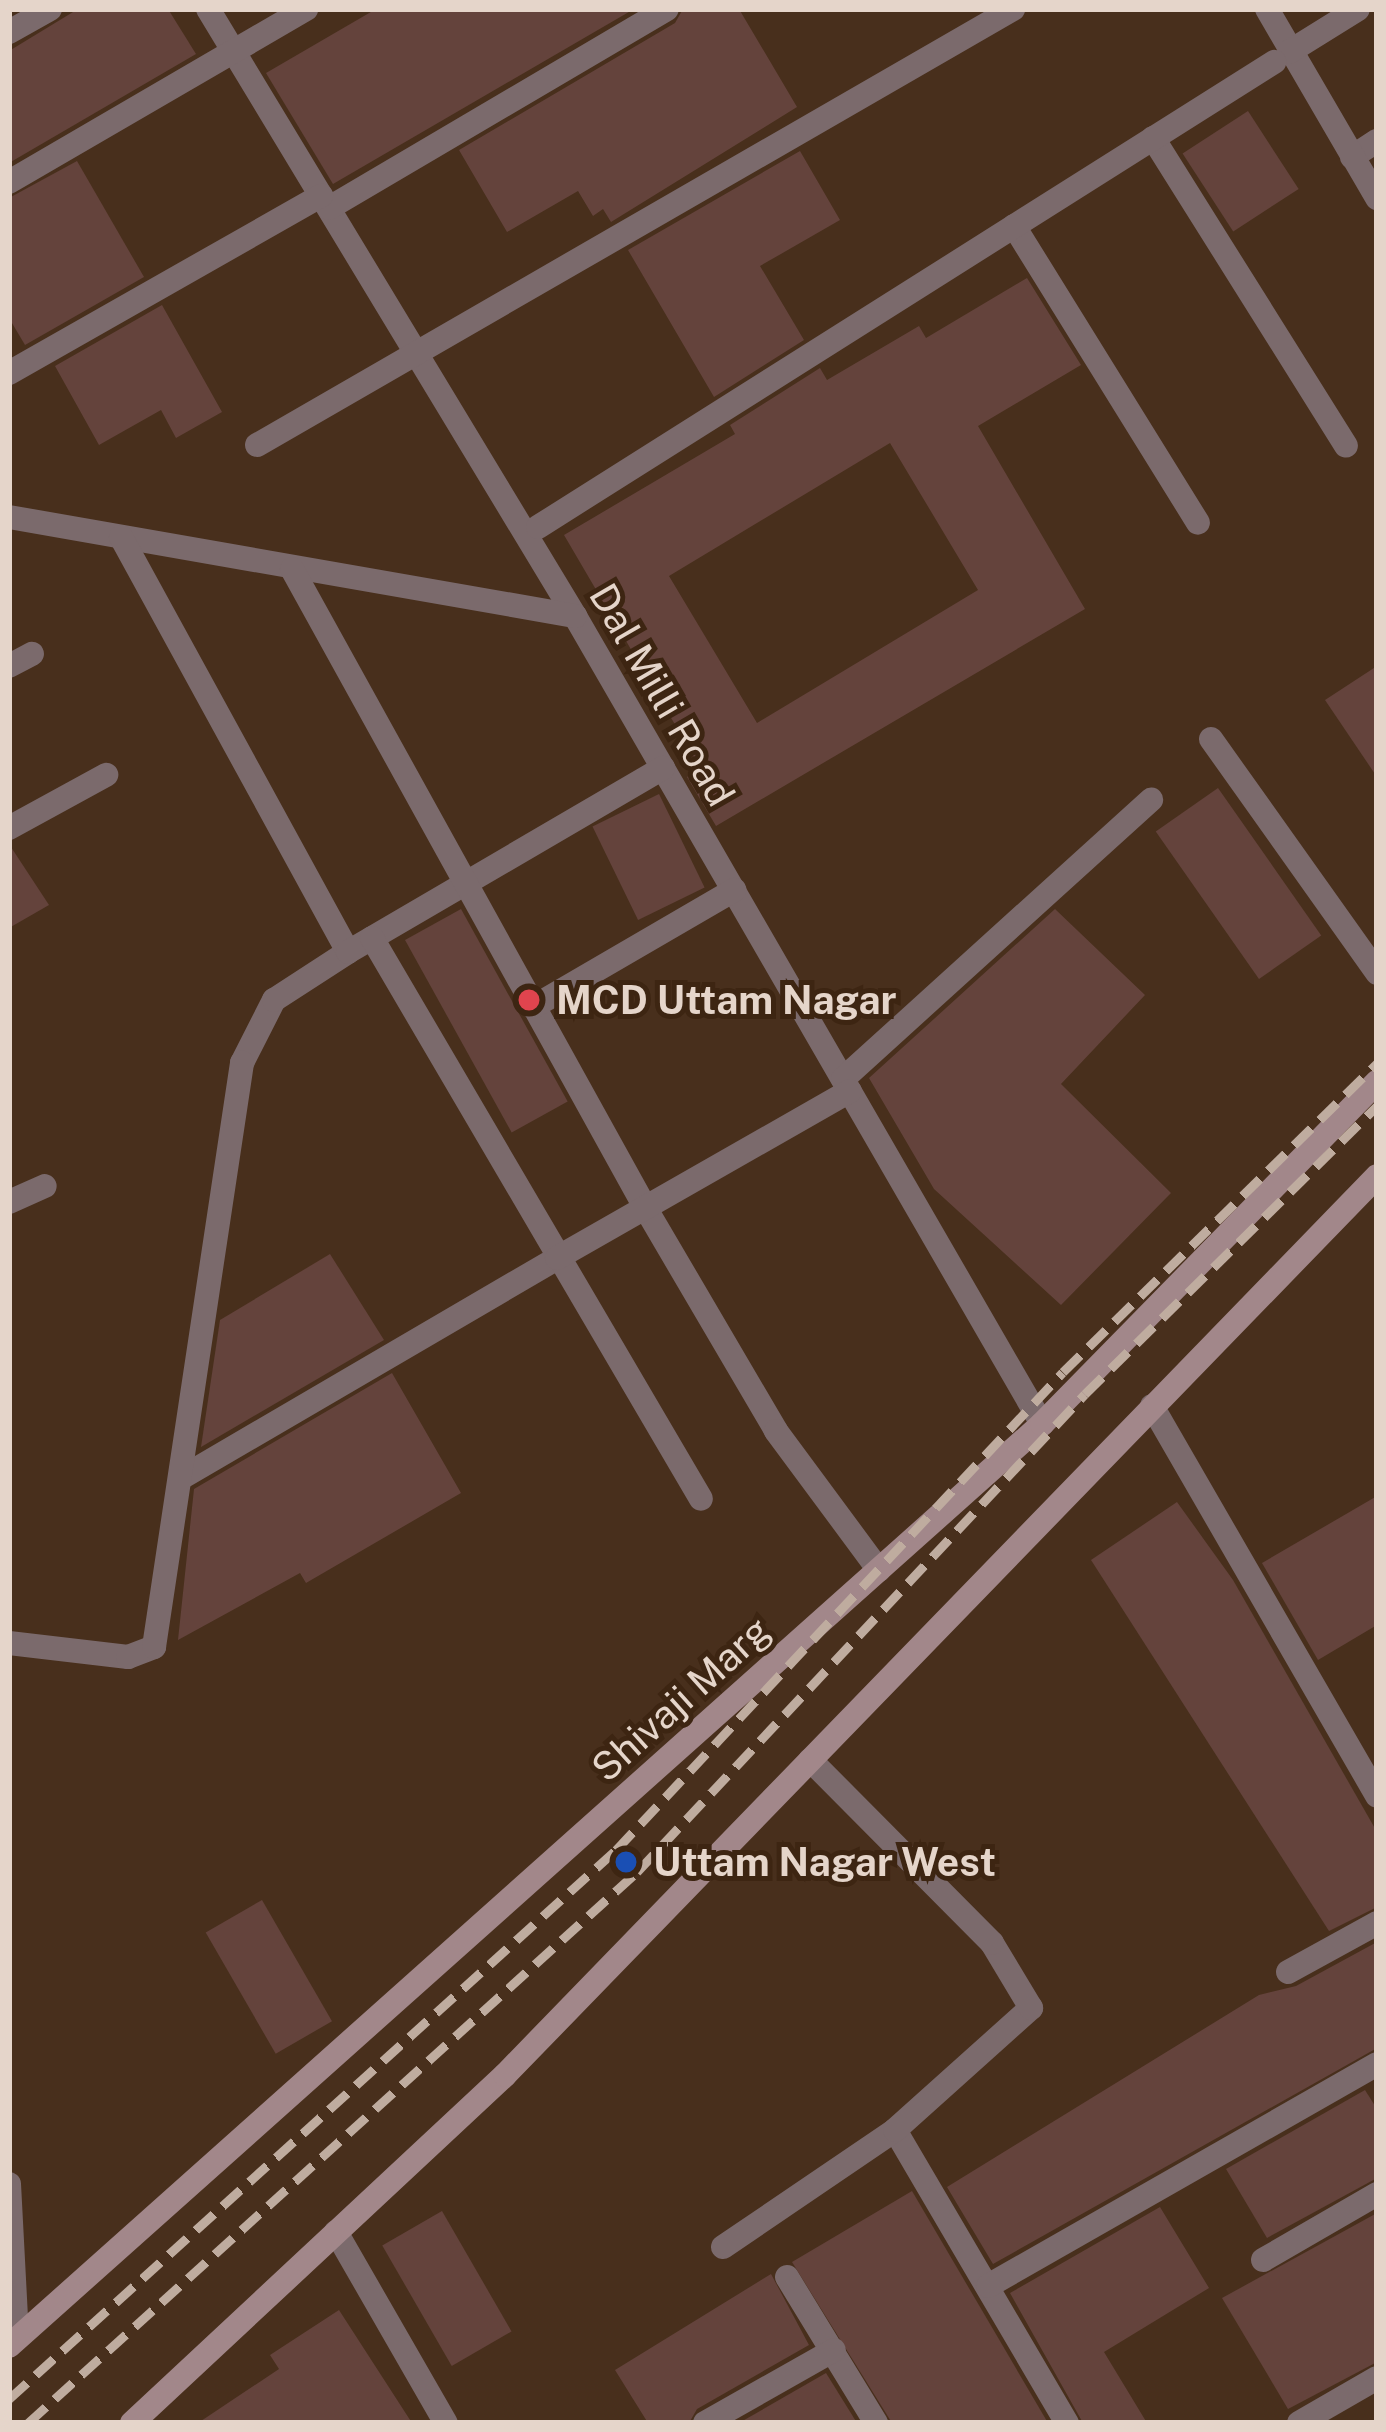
<!DOCTYPE html>
<html>
<head>
<meta charset="utf-8">
<style>
	body { margin:0 }
	#map { position:relative; width:1386px; height:2432px; overflow:hidden; background:#482f1c; font-family:"Public Sans",sans-serif }
	div>[style] { position:absolute }
	.building>* { inset:0; background:#64433c; transform-origin:0 0 }
	.lane>* { height:24px; margin:-12px; padding:0 12px; transform-origin:12px; border-radius:12px; background:#7b6a6c }
	.street>* { height:24px; margin:-12px; padding:0 12px; transform-origin:12px; border-radius:12px; background:#7b6a6c }
	.secondary>* { height:24px; margin:-12px; padding:0 12px; transform-origin:12px; border-radius:12px; background:#a2878a }
	.rail>* { height:9px; margin-top:-4.5px; transform-origin:0; background:repeating-linear-gradient(90deg,#bfac9f 0 24px,transparent 0 36px) }
	.dots>* { width:33px; height:33px; translate:-50% -50%; box-sizing:border-box; border:6px solid #3d2512; border-radius:50% }
	span { translate:-50% -50%; white-space:nowrap; text-align:center; line-height:1.15; -webkit-text-stroke:10px #3d2512; paint-order:stroke }
	.street-label { font-size:39px; color:#e5d5ca }
	.poi-label { font-size:39px; color:#e5d5ca; font-weight:700 }
	.left { translate:0 -50%; text-align:left }
	.frame { position:absolute; inset:0; border:12px solid #e5d5ca; pointer-events:none }
</style>
</head>
<body>
<div id="map">
	<div class="building">
		<div style="clip-path:polygon(78px 9px,168px 9px,196px 54px,9px 163px,9px 51px)"></div>
		<div style="clip-path:polygon(376px 9px,634px 9px,333px 184px,266px 73px)"></div>
		<div style="clip-path:polygon(683px 9px,739px 9px,797px 107px,611px 222px,603px 209px,593px 216px,578px 191px,507px 232px,459px 150px,675px 23px)"></div>
		<div style="left:1248px;top:111px;width:93px;height:78px;rotate:57deg"></div>
		<div style="clip-path:polygon(800px 151px,840px 220px,760px 266px,804px 340px,714px 397px,628px 250px)"></div>
		<div style="clip-path:polygon(77px 161px,144px 277px,25px 345px,9px 318px,9px 198px)"></div>
		<div style="clip-path:polygon(evenodd,1027px 278px,1081px 365px,978px 426px,1085px 609px,716px 826px,687px 777px,701px 769px,564px 535px,735px 434px,730px 425px,820px 368px,827px 380px,919px 326px,926px 338px,1027px 278px,890px 443px,978px 590px,757px 723px,669px 576px,890px 443px)"></div>
		<div style="clip-path:polygon(162px 305px,222px 412px,176px 438px,161px 410px,99px 445px,55px 366px)"></div>
		<div style="clip-path:polygon(1377px 666px,1377px 777px,1325px 700px)"></div>
		<div style="left:1218px;top:788px;width:180px;height:76px;rotate:55deg"></div>
		<div style="left:659px;top:794px;width:104px;height:74px;rotate:64deg"></div>
		<div style="clip-path:polygon(9px 844px,49px 905px,9px 928px)"></div>
		<div style="left:461px;top:909px;width:220px;height:64px;rotate:61deg"></div>
		<div style="clip-path:polygon(1055px 909px,1145px 995px,1061px 1084px,1171px 1193px,1061px 1305px,934px 1189px,869px 1078px)"></div>
		<div style="clip-path:polygon(330px 1254px,384px 1340px,201px 1447px,220px 1320px)"></div>
		<div style="clip-path:polygon(392px 1373px,461px 1493px,306px 1583px,300px 1573px,178px 1640px,194px 1489px)"></div>
		<div style="clip-path:polygon(1377px 1496px,1377px 1625px,1318px 1660px,1262px 1563px)"></div>
		<div style="clip-path:polygon(1177px 1502px,1233px 1580px,1377px 1832px,1377px 1907px,1329px 1931px,1091px 1560px)"></div>
		<div style="left:262px;top:1900px;width:140px;height:65px;rotate:60deg"></div>
		<div style="clip-path:polygon(1377px 1942px,1377px 2048px,993px 2264px,947px 2187px,1259px 1995px,1296px 1986px)"></div>
		<div style="clip-path:polygon(1365px 2090px,1377px 2109px,1377px 2178px,1267px 2238px,1226px 2169px)"></div>
		<div style="clip-path:polygon(912px 2191px,1048px 2423px,892px 2423px,792px 2262px)"></div>
		<div style="clip-path:polygon(1160px 2207px,1209px 2288px,1104px 2352px,1147px 2423px,1083px 2423px,1010px 2293px)"></div>
		<div style="left:442px;top:2211px;width:139px;height:69px;rotate:60deg"></div>
		<div style="clip-path:polygon(1377px 2213px,1377px 2362px,1288px 2409px,1222px 2298px)"></div>
		<div style="clip-path:polygon(771px 2274px,809px 2345px,697px 2409px,689px 2423px,648px 2423px,615px 2370px)"></div>
		<div style="clip-path:polygon(339px 2310px,412px 2423px,198px 2423px,279px 2369px,270px 2355px)"></div>
		<div style="clip-path:polygon(826px 2373px,857px 2423px,739px 2423px)"></div>
	</div>
	<div class="lane">
		<div style="left:1352px;top:157px;width:30px;rotate:-33deg"></div>
		<div style="left:1211px;top:739px;width:287px;rotate:54.6deg"></div>
		<div style="left:242px;top:1063px;width:71px;rotate:-63.1deg"></div>
		<div style="left:274px;top:1000px;width:88px;rotate:-33deg"></div>
		<div style="left:181px;top:1478px;width:436px;rotate:-30.3deg"></div>
		<div style="left:787px;top:2277px;width:171px;rotate:58.6deg"></div>
		<div style="left:705px;top:2423px;width:148px;rotate:-29.5deg"></div>
	</div>
	<div class="street">
		<div style="left:208px;top:9px;width:709px;rotate:58.84deg"></div>
		<div style="left:575px;top:616px;width:933px;rotate:59.97deg"></div>
		<div style="left:1267px;top:9px;width:219px;rotate:59.8deg"></div>
		<div style="left:9px;top:32px;width:47px;rotate:-29.3deg"></div>
		<div style="left:1289px;top:52px;width:81px;rotate:-31.9deg"></div>
		<div style="left:1153px;top:138px;width:363px;rotate:57.9deg"></div>
		<div style="left:9px;top:182px;width:344px;rotate:-30.2deg"></div>
		<div style="left:329px;top:208px;width:392px;rotate:-30.5deg"></div>
		<div style="left:1014px;top:226px;width:349px;rotate:58.2deg"></div>
		<div style="left:9px;top:373px;width:359px;rotate:-29.6deg"></div>
		<div style="left:257px;top:445px;width:873px;rotate:-29.97deg"></div>
		<div style="left:9px;top:517px;width:575px;rotate:9.92deg"></div>
		<div style="left:538px;top:527px;width:871px;rotate:-32.28deg"></div>
		<div style="left:121px;top:537px;width:473px;rotate:61.3deg"></div>
		<div style="left:348px;top:952px;width:365px;rotate:-30.3deg"></div>
		<div style="left:292px;top:569px;width:731px;rotate:61.05deg"></div>
		<div style="left:646px;top:1209px;width:257px;rotate:59.6deg"></div>
		<div style="left:776px;top:1431px;width:173px;rotate:53.5deg"></div>
		<div style="left:9px;top:666px;width:26px;rotate:-28deg"></div>
		<div style="left:9px;top:828px;width:111px;rotate:-28.7deg"></div>
		<div style="left:372px;top:938px;width:650px;rotate:59.61deg"></div>
		<div style="left:533px;top:1007px;width:233px;rotate:-30.2deg"></div>
		<div style="left:843px;top:1079px;width:416px;rotate:-42.2deg"></div>
		<div style="left:9px;top:1202px;width:39px;rotate:-24deg"></div>
		<div style="left:557px;top:1258px;width:337px;rotate:-29.7deg"></div>
		<div style="left:1152px;top:1406px;width:450px;rotate:60deg"></div>
		<div style="left:9px;top:1643px;width:120px;rotate:6.7deg"></div>
		<div style="left:128px;top:1657px;width:28px;rotate:-21deg"></div>
		<div style="left:154px;top:1647px;width:591px;rotate:-81.43deg"></div>
		<div style="left:1288px;top:1972px;width:102px;rotate:-28.8deg"></div>
		<div style="left:895px;top:2130px;width:340px;rotate:59.6deg"></div>
		<div style="left:9px;top:2184px;width:153px;rotate:87deg"></div>
		<div style="left:336px;top:2232px;width:220px;rotate:60.1deg"></div>
		<div style="left:723px;top:2247px;width:208px;rotate:-34.2deg"></div>
		<div style="left:895px;top:2130px;width:183px;rotate:-41.9deg"></div>
		<div style="left:1031px;top:2008px;width:76px;rotate:-121deg"></div>
		<div style="left:992px;top:1943px;width:258px;rotate:-134.8deg"></div>
		<div style="left:1263px;top:2260px;width:132px;rotate:-30.1deg"></div>
		<div style="left:988px;top:2286px;width:448px;rotate:-29.7deg"></div>
		<div style="left:1299px;top:2423px;width:90px;rotate:-30deg"></div>
	</div>
	<div class="secondary">
		<div style="left:9px;top:2346px;width:1385px;rotate:-41.75deg"></div>
		<div style="left:1042px;top:1424px;width:479px;rotate:-45.6deg"></div>
		<div style="left:132px;top:2423px;width:510px;rotate:-43.01deg"></div>
		<div style="left:505px;top:2075px;width:1252px;rotate:-45.87deg"></div>
	</div>
	<div class="rail">
		<div style="left:9px;top:2399px;width:818px;rotate:-42.13deg"></div>
		<div style="left:616px;top:1850px;width:654px;rotate:-46.92deg"></div>
		<div style="left:1063px;top:1372px;width:441px;rotate:-44.5deg"></div>
		<div style="left:28px;top:2423px;width:821px;rotate:-42.14deg"></div>
		<div style="left:637px;top:1872px;width:655px;rotate:-46.86deg"></div>
		<div style="left:1085px;top:1394px;width:410px;rotate:-44.6deg"></div>
	</div>
	<div class="dots">
		<div style="left:529px;top:1000px;background:#e0444e"></div>
		<div style="left:626px;top:1862px;background:#1a4fb4"></div>
	</div>
	<div class="street-label">
		<span style="left:662px;top:695px;rotate:60deg">Dal Milli Road</span>
		<span style="left:681px;top:1699px;rotate:-42deg">Shivaji Marg</span>
	</div>
	<div class="poi-label">
		<span class="left" style="left:556px;top:1000px">MCD Uttam Nagar</span>
		<span class="left" style="left:653px;top:1862px">Uttam Nagar West</span>
	</div>
	<div class="frame"></div>
</div>
</body>
</html>
